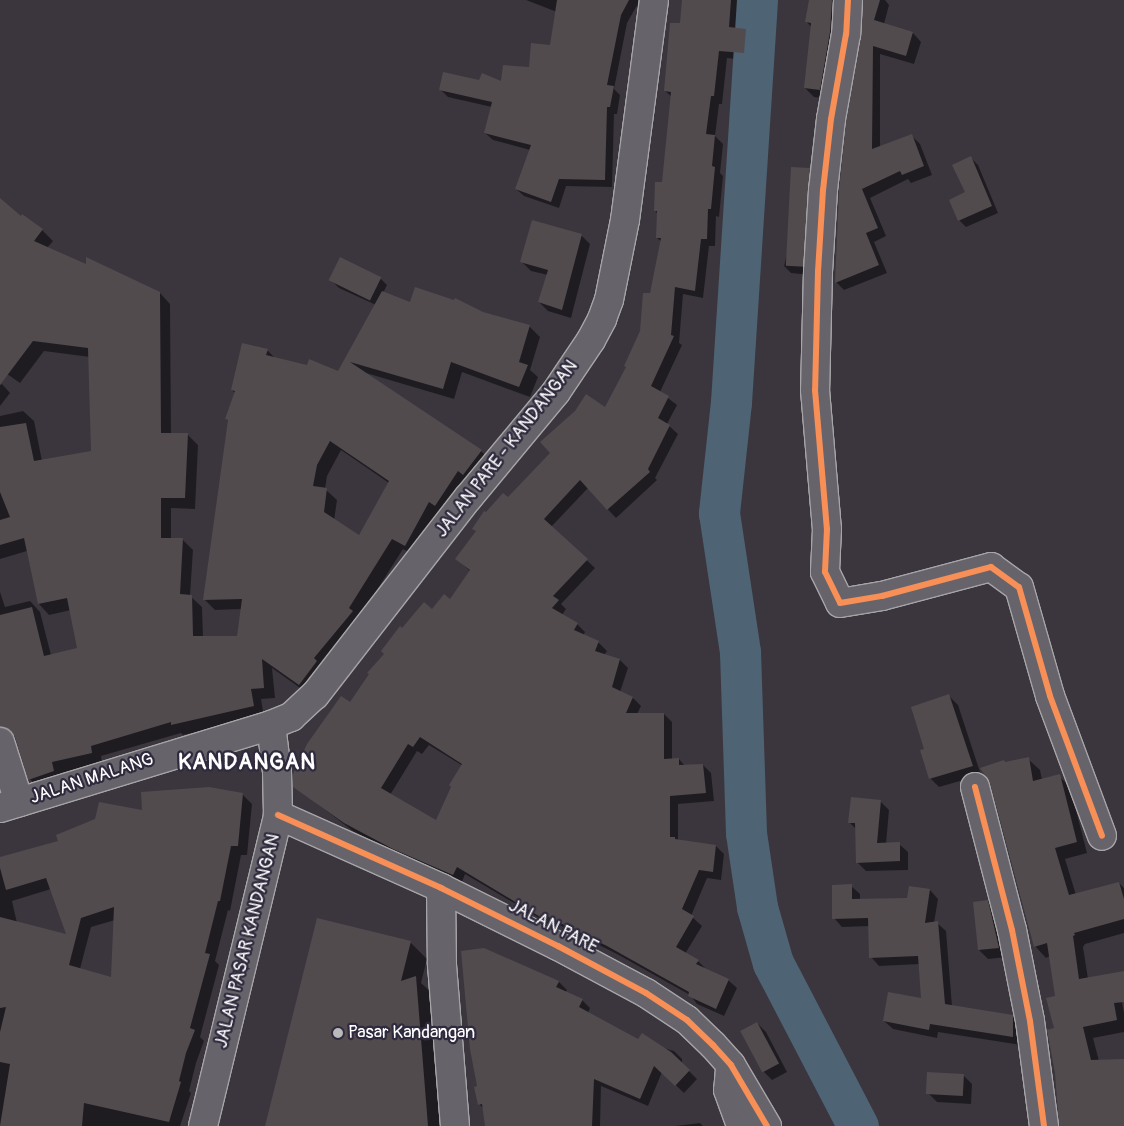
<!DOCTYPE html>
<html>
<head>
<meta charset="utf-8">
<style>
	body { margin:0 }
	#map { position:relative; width:1124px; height:1126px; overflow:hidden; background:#3b363e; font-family:Pangolin,sans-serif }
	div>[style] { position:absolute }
	.shadow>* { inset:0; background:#0007 }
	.river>* { height:41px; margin:-20.5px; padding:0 20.5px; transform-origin:20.5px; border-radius:20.5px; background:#4e6475 }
	.building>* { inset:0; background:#514b4e; transform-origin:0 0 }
	.roads { filter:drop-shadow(1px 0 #a7a5a8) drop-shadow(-1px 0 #a7a5a8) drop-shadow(0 1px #a7a5a8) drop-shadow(0 -1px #a7a5a8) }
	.street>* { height:28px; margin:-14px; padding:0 14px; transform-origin:14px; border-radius:14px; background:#66646a }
	.primary>* { height:28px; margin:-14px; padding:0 14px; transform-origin:14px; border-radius:14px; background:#66646a }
	.cycleway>* { height:6px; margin:-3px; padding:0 3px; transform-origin:3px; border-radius:3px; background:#f78f57 }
	.dots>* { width:14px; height:14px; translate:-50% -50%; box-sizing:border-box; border:2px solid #2f2a3d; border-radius:50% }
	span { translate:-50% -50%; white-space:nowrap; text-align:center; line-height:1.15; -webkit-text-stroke:4.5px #2f2a3d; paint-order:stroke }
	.street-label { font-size:18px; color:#fff }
	.poi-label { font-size:18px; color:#fff }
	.left { translate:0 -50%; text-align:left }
	.district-label { font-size:22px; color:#fff; font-weight:700; letter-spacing:1px }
</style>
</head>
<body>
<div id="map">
	<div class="shadow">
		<div style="clip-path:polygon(526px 0,640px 0,627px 23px,614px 89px,620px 95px,617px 114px,614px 114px,612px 187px,566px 186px,559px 208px,524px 196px,516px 189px,530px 150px,493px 140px,485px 133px,492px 107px,448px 97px,441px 90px,480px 82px,502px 83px,530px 68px,551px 46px,557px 12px)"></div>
		<div style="clip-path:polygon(evenodd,683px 0,740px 0,737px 30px,746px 30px,754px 39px,752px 61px,727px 58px,722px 104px,719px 104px,715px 136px,723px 144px,720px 173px,723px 176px,719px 217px,716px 216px,715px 246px,709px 246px,703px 298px,683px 294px,679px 343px,682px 345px,660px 392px,677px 405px,667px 424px,678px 434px,655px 478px,657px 480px,616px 518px,588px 488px,551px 527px,595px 568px,561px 604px,566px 609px,562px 615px,577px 624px,585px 632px,583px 636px,598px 642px,607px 651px,604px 655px,620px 660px,628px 668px,620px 692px,633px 698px,641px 706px,637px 714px,664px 714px,672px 722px,672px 760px,679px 759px,685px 766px,703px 765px,711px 773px,714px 801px,678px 804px,678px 841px,716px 846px,724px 854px,721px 880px,707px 878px,691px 916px,702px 926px,685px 954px,698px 961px,706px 969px,728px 980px,737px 988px,724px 1016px,697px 1004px,690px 995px,617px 954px,553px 922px,551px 925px,465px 874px,462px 882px,402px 857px,353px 831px,294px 786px,402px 630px,450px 601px,470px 571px,457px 559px,477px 532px,474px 529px,486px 514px,508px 499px,606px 409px,627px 368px,641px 332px,662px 242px,657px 238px,658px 214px,655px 211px,663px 184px,672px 97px,665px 91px,681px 25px,683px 0,429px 745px,463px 766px,437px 822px,390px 795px,417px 751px,422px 754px,429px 745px)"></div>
		<div style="clip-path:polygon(811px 0,841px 0,829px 99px,814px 97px,805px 88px,811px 27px,806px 21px)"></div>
		<div style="clip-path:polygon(865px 0,885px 0,889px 5px,884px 24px,913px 33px,921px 42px,914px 64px,880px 54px,880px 148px,911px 135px,920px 144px,932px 175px,911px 183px,908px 179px,870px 198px,886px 236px,874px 242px,887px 273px,844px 290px,836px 282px,863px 35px)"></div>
		<div style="clip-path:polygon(971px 158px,978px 165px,998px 213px,966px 227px,959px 220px,967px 193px)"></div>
		<div style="clip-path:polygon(809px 170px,817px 177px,810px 275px,791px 273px,784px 266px)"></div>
		<div style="clip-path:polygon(evenodd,0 206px,42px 230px,53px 241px,47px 248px,87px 266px,160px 293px,170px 304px,171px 434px,187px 434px,198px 445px,195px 509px,171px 508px,171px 539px,182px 539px,193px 550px,190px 596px,202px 607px,203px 637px,238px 637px,242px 609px,215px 610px,204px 599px,229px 421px,226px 419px,235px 393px,232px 390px,267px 350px,275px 358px,338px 373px,376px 305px,339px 288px,332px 281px,380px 278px,387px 285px,383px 293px,411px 304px,482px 313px,529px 326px,540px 337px,530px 370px,538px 377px,530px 397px,462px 372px,454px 399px,366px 373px,481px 451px,492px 462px,416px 556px,403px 549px,310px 695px,272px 668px,275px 698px,261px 699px,264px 717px,183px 735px,181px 733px,101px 756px,102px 764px,61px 773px,64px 782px,40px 790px,30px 779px,16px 737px,0 734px,0 592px,5px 607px,30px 601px,40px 612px,51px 655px,78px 649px,71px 610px,49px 615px,39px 604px,27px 551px,0 559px,0 416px,23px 411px,34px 421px,42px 461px,92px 452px,90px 357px,44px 351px,20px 383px,0 369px,0 206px,341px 450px,389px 483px,360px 537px,334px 521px,337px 500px,325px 489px,327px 476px,341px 450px)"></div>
		<div style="clip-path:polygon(581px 235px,590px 244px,571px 318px,548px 311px,539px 302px,548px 275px,531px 271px,522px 262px)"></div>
		<div style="clip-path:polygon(2px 384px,10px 393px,0 406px,0 385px)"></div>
		<div style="clip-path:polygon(949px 696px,958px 705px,981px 775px,939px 787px,930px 778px,926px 750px)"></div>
		<div style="clip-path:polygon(1028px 759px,1040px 770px,1042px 780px,1059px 776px,1070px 787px,1087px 853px,1065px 859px,1076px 895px,1119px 883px,1124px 888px,1124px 933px,1085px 944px,1083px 947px,1088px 979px,1119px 986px,1124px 1013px,1124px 1032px,1093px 1038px,1099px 1061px,1124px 1060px,1124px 1126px,1060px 1126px,1055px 1029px,1056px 997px,1050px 956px,1046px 958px,1035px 946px,1006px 764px)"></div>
		<div style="clip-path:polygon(evenodd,242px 794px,252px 804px,247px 855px,241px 855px,230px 911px,228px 910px,215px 961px,219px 965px,200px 1037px,204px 1041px,196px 1063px,189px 1091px,191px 1093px,180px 1126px,0 1126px,0 859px,60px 841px,143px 811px,242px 794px,51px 889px,68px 936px,17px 923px,12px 901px,51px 889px,242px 794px,115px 920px,112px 979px,80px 969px,91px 927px,115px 920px)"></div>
		<div style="clip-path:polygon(880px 801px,889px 810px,886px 844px,899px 844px,908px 852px,908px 870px,866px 871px,857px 862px,856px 829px,849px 822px)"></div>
		<div style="clip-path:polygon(851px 886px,860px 894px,860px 900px,908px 899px,910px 887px,930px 890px,938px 899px,934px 923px,937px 923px,946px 931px,952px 1006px,1012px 1016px,1021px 1025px,1022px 1045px,938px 1032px,937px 1038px,893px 1029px,884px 1021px,923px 999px,920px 964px,879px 966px,871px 957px,870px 926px,842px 927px,834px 918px)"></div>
		<div style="clip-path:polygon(988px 901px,997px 910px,1007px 957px,988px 959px,979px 950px)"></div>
		<div style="clip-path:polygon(410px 942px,427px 959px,421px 983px,433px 994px,443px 1126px,266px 1126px)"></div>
		<div style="clip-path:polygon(559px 982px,567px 990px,565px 993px,582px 1000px,590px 1008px,588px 1013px,639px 1041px,674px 1051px,682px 1059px,682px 1064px,697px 1079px,684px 1093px,662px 1072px,648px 1106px,601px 1086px,600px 1126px,486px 1126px,484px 1109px,479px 1104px)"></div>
		<div style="clip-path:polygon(757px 1023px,766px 1032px,787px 1072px,772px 1080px,763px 1071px)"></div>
		<div style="clip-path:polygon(963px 1075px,972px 1084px,971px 1104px,937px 1102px,928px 1093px)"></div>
		<div style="clip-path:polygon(700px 1123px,703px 1126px,675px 1126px)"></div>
	</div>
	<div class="river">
		<div style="left:757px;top:0;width:403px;rotate:93.7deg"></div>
		<div style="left:731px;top:402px;width:112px;rotate:96.2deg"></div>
		<div style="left:719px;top:513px;width:141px;rotate:81.4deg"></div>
		<div style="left:740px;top:652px;width:181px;rotate:88.1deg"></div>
		<div style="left:746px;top:833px;width:75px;rotate:81.5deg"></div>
		<div style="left:757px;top:907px;width:58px;rotate:74.1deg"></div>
		<div style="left:773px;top:963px;width:184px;rotate:62.5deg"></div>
	</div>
	<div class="building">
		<div style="clip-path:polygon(557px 0,629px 0,621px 15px,607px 85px,614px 86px,610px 107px,607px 107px,605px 180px,559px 179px,551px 202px,515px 189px,531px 145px,484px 133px,492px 102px,439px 90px,443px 72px,479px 80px,482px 73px,501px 81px,503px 65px,529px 67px,531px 43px,550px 45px)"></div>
		<div style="clip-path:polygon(evenodd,682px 0,731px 0,729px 27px,746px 29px,744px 53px,719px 51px,714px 96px,711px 96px,706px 134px,715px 135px,712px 166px,715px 167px,711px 209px,708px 209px,707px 239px,701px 239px,695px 291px,675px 287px,671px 335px,674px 336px,651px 386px,669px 396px,658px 418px,670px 425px,648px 469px,650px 472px,607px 510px,580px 480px,544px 519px,588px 559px,553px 596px,559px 600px,552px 608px,578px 623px,574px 630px,599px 641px,595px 651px,620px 659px,612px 687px,633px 697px,626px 713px,664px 713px,664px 759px,679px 758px,679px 765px,703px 764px,706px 793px,670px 796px,670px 837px,675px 837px,675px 839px,716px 845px,713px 872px,699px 870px,682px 909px,694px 916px,676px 947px,699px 960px,696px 964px,729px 979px,716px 1009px,688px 996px,689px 992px,607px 946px,544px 915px,542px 918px,457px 867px,453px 875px,393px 849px,344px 823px,293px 787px,293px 774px,307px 744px,341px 696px,350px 702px,369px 674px,367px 673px,384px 654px,381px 651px,400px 626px,402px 628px,424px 602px,432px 609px,444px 594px,450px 599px,470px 570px,455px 559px,476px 531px,472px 529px,484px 511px,486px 512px,503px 493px,508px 497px,550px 453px,540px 442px,575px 411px,586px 394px,605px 407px,626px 367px,624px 366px,640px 331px,643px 293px,650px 293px,661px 238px,656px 238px,657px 211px,654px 211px,655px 182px,662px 182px,671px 92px,664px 91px,670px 23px,680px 23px,682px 0,420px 737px,462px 764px,449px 785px,451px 787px,436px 820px,381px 788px,408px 744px,413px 747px,420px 737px)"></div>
		<div style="clip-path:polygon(809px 0,832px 0,830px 32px,820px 90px,804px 88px,811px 23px,805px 22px)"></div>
		<div style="clip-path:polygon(863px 0,880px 0,874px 20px,913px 32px,906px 56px,873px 46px,872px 149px,912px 134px,924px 166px,902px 175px,900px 171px,862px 189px,878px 228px,866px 233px,879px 265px,835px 283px,839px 191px,846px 121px,861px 37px)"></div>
		<div style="clip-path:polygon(971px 156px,992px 206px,958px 221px,949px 200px,965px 192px,952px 165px)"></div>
		<div style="left:791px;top:167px;width:19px;height:99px;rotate:3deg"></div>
		<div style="clip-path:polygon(evenodd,0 198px,21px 216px,22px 214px,43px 229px,34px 241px,86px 264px,86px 257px,160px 292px,161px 433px,188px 433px,185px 498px,161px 498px,161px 538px,183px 538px,180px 594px,192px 595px,193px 636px,237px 636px,242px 599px,203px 600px,228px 420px,225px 419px,235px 391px,231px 390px,242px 343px,268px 349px,266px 355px,307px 365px,309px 359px,338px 371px,382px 291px,410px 302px,415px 287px,454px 300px,455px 298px,483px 312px,530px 325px,519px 362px,528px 365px,519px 387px,451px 362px,443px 389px,350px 362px,482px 450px,463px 475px,458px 471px,435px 506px,429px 502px,405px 546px,392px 539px,349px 608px,353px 611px,314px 658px,317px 661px,299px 685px,262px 659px,264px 688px,251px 689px,254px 706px,171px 725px,171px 722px,91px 746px,92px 753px,52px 762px,54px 771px,28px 780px,15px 737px,10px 730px,0 727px,0 615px,32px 607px,44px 656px,77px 648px,67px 598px,38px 604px,24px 538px,0 545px,0 520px,10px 517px,0 492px,0 427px,26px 423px,34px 461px,91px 451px,88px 348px,33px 341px,0 385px,0 198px,330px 441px,389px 481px,359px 535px,324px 512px,327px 488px,313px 486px,317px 465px,330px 441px)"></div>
		<div style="clip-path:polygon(532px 220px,582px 234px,562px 310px,538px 302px,548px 270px,520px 262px)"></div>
		<div style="left:340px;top:257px;width:46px;height:26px;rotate:26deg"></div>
		<div style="clip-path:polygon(949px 694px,973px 766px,929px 779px,920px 750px,924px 749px,911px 707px)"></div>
		<div style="clip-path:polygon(1029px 757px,1033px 781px,1060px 774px,1077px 842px,1055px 848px,1069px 895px,1119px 882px,1124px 899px,1124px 919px,1074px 933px,1075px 935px,1073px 936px,1079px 979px,1124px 971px,1124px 1002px,1114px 1003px,1117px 1020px,1083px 1027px,1091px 1060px,1124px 1059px,1124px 1126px,1059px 1126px,1055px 1073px,1047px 1030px,1054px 1028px,1046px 998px,1055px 996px,1047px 943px,1034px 947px,990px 783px,980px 768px,1004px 760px,1005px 762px)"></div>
		<div style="clip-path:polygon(evenodd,209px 787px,243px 793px,238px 846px,231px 846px,220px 901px,218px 901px,205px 953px,210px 954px,190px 1028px,195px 1030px,186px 1053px,179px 1081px,181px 1082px,169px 1122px,84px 1103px,82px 1126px,0 1126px,10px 1064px,0 1062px,0 1032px,6px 1007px,0 1008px,0 917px,66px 934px,46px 878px,6px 890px,0 868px,0 857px,58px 841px,56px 835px,95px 819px,99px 802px,142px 810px,141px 792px,209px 787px,114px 907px,111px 977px,69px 965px,81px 918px,114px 907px)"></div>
		<div style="clip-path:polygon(851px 797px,881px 800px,877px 843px,900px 842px,900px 861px,856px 863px,855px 823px,848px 823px)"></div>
		<div style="clip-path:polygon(852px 884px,852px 899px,907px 898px,909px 886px,930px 889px,925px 923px,938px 921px,945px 1004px,1013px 1015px,1013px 1037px,930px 1024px,929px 1030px,883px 1021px,888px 992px,921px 998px,918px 956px,869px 958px,868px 918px,832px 919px,832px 885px)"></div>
		<div style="clip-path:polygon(988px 900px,999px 948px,978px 950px,973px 902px)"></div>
		<div style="clip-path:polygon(317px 918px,411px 941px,401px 981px,416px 976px,428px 1126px,265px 1126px)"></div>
		<div style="clip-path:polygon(484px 948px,559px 981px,556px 987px,583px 999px,579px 1007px,638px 1039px,642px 1033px,671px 1052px,690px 1070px,675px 1086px,654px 1066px,640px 1099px,594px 1079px,592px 1126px,485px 1126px,482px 1104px,478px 1105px,474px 1087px,477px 1086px,470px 1049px,461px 951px)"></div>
		<div style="left:757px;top:1022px;width:47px;height:19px;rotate:62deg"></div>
		<div style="left:927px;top:1072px;width:37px;height:22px;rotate:3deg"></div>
	</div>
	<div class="roads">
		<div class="street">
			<div style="left:848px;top:0;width:34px;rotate:93deg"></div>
			<div style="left:846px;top:34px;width:86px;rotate:100deg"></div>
			<div style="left:831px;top:119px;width:71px;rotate:96.4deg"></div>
			<div style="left:823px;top:190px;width:81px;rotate:93.5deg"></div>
			<div style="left:818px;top:271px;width:119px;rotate:91.4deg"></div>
			<div style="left:815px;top:390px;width:140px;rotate:85.1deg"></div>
			<div style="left:827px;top:529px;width:43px;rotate:92.7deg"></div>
			<div style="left:825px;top:572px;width:34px;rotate:64deg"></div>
			<div style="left:840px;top:603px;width:43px;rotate:-9.5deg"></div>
			<div style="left:882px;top:596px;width:113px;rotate:-14.9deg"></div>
			<div style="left:991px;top:567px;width:34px;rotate:36deg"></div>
			<div style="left:1019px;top:587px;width:113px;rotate:74.1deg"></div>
			<div style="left:1050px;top:696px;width:149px;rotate:69.6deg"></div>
			<div style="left:0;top:742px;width:63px;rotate:72.4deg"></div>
			<div style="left:975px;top:787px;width:148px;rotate:75.5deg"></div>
			<div style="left:1012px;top:930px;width:93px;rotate:78.8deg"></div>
			<div style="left:1030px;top:1021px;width:106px;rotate:82.4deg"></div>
			<div style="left:278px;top:815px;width:179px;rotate:24.1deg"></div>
			<div style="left:441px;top:888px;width:131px;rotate:26.4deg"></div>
			<div style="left:558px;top:946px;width:100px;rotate:28.1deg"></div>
			<div style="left:646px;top:993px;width:49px;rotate:33.4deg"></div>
			<div style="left:687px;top:1020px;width:36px;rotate:44deg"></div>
			<div style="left:713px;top:1045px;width:27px;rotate:48deg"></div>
			<div style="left:731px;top:1065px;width:71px;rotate:59.5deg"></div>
			<div style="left:441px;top:888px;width:77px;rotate:89.3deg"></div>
			<div style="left:442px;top:965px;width:162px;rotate:85.4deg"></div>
			<div style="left:730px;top:1069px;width:21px;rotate:95deg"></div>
			<div style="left:728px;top:1090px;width:38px;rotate:70deg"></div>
		</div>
		<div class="primary">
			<div style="left:0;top:808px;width:283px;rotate:-17deg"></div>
			<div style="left:271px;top:725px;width:22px;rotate:-22deg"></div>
			<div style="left:291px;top:717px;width:33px;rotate:-43deg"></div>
			<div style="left:315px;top:695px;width:249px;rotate:-52.2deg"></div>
			<div style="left:468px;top:498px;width:138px;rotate:-50.3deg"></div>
			<div style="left:556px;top:392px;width:63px;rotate:-56.1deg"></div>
			<div style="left:591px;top:340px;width:24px;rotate:-62deg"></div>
			<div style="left:602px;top:319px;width:20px;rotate:-70deg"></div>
			<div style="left:609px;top:300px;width:82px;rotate:-78.7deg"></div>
			<div style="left:625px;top:220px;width:222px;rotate:-82.5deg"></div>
			<div style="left:203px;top:1126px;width:320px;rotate:-76.4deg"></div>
			<div style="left:278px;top:815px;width:43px;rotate:-91.3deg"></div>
			<div style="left:277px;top:772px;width:47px;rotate:-97.3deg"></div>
		</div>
	</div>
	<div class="cycleway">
		<div style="left:848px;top:0;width:34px;rotate:93deg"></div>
		<div style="left:846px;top:34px;width:86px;rotate:100deg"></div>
		<div style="left:831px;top:119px;width:71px;rotate:96.4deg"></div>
		<div style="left:823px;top:190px;width:81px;rotate:93.5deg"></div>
		<div style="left:818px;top:271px;width:119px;rotate:91.4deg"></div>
		<div style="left:815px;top:390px;width:140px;rotate:85.1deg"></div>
		<div style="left:827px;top:529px;width:43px;rotate:92.7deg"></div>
		<div style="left:825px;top:572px;width:34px;rotate:64deg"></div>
		<div style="left:840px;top:603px;width:43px;rotate:-9.5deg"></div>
		<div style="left:882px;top:596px;width:113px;rotate:-14.9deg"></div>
		<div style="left:991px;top:567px;width:34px;rotate:36deg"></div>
		<div style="left:1019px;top:587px;width:113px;rotate:74.1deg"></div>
		<div style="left:1050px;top:696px;width:149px;rotate:69.6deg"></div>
		<div style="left:975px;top:787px;width:148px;rotate:75.5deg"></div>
		<div style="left:1012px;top:930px;width:93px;rotate:78.8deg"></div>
		<div style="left:1030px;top:1021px;width:106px;rotate:82.4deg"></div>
		<div style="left:278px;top:815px;width:179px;rotate:24.1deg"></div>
		<div style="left:441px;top:888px;width:131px;rotate:26.4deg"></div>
		<div style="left:558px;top:946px;width:100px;rotate:28.1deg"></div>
		<div style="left:646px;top:993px;width:49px;rotate:33.4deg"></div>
		<div style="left:687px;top:1020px;width:36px;rotate:44deg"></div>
		<div style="left:713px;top:1045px;width:27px;rotate:48deg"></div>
		<div style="left:731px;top:1065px;width:71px;rotate:59.5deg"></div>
	</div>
	<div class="dots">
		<div style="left:338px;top:1033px;background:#bab9bb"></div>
	</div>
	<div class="street-label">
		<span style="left:507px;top:449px;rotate:-52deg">JALAN PARE - KANDANGAN</span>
		<span style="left:92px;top:779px;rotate:-18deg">JALAN MALANG</span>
		<span style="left:553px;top:927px;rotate:27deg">JALAN PARE</span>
		<span style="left:248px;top:941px;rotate:-76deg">JALAN PASAR KANDANGAN</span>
	</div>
	<div class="poi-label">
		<span class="left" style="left:348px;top:1033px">Pasar Kandangan</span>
	</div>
	<div class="district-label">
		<span style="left:247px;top:763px">KANDANGAN</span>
	</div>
</div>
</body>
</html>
